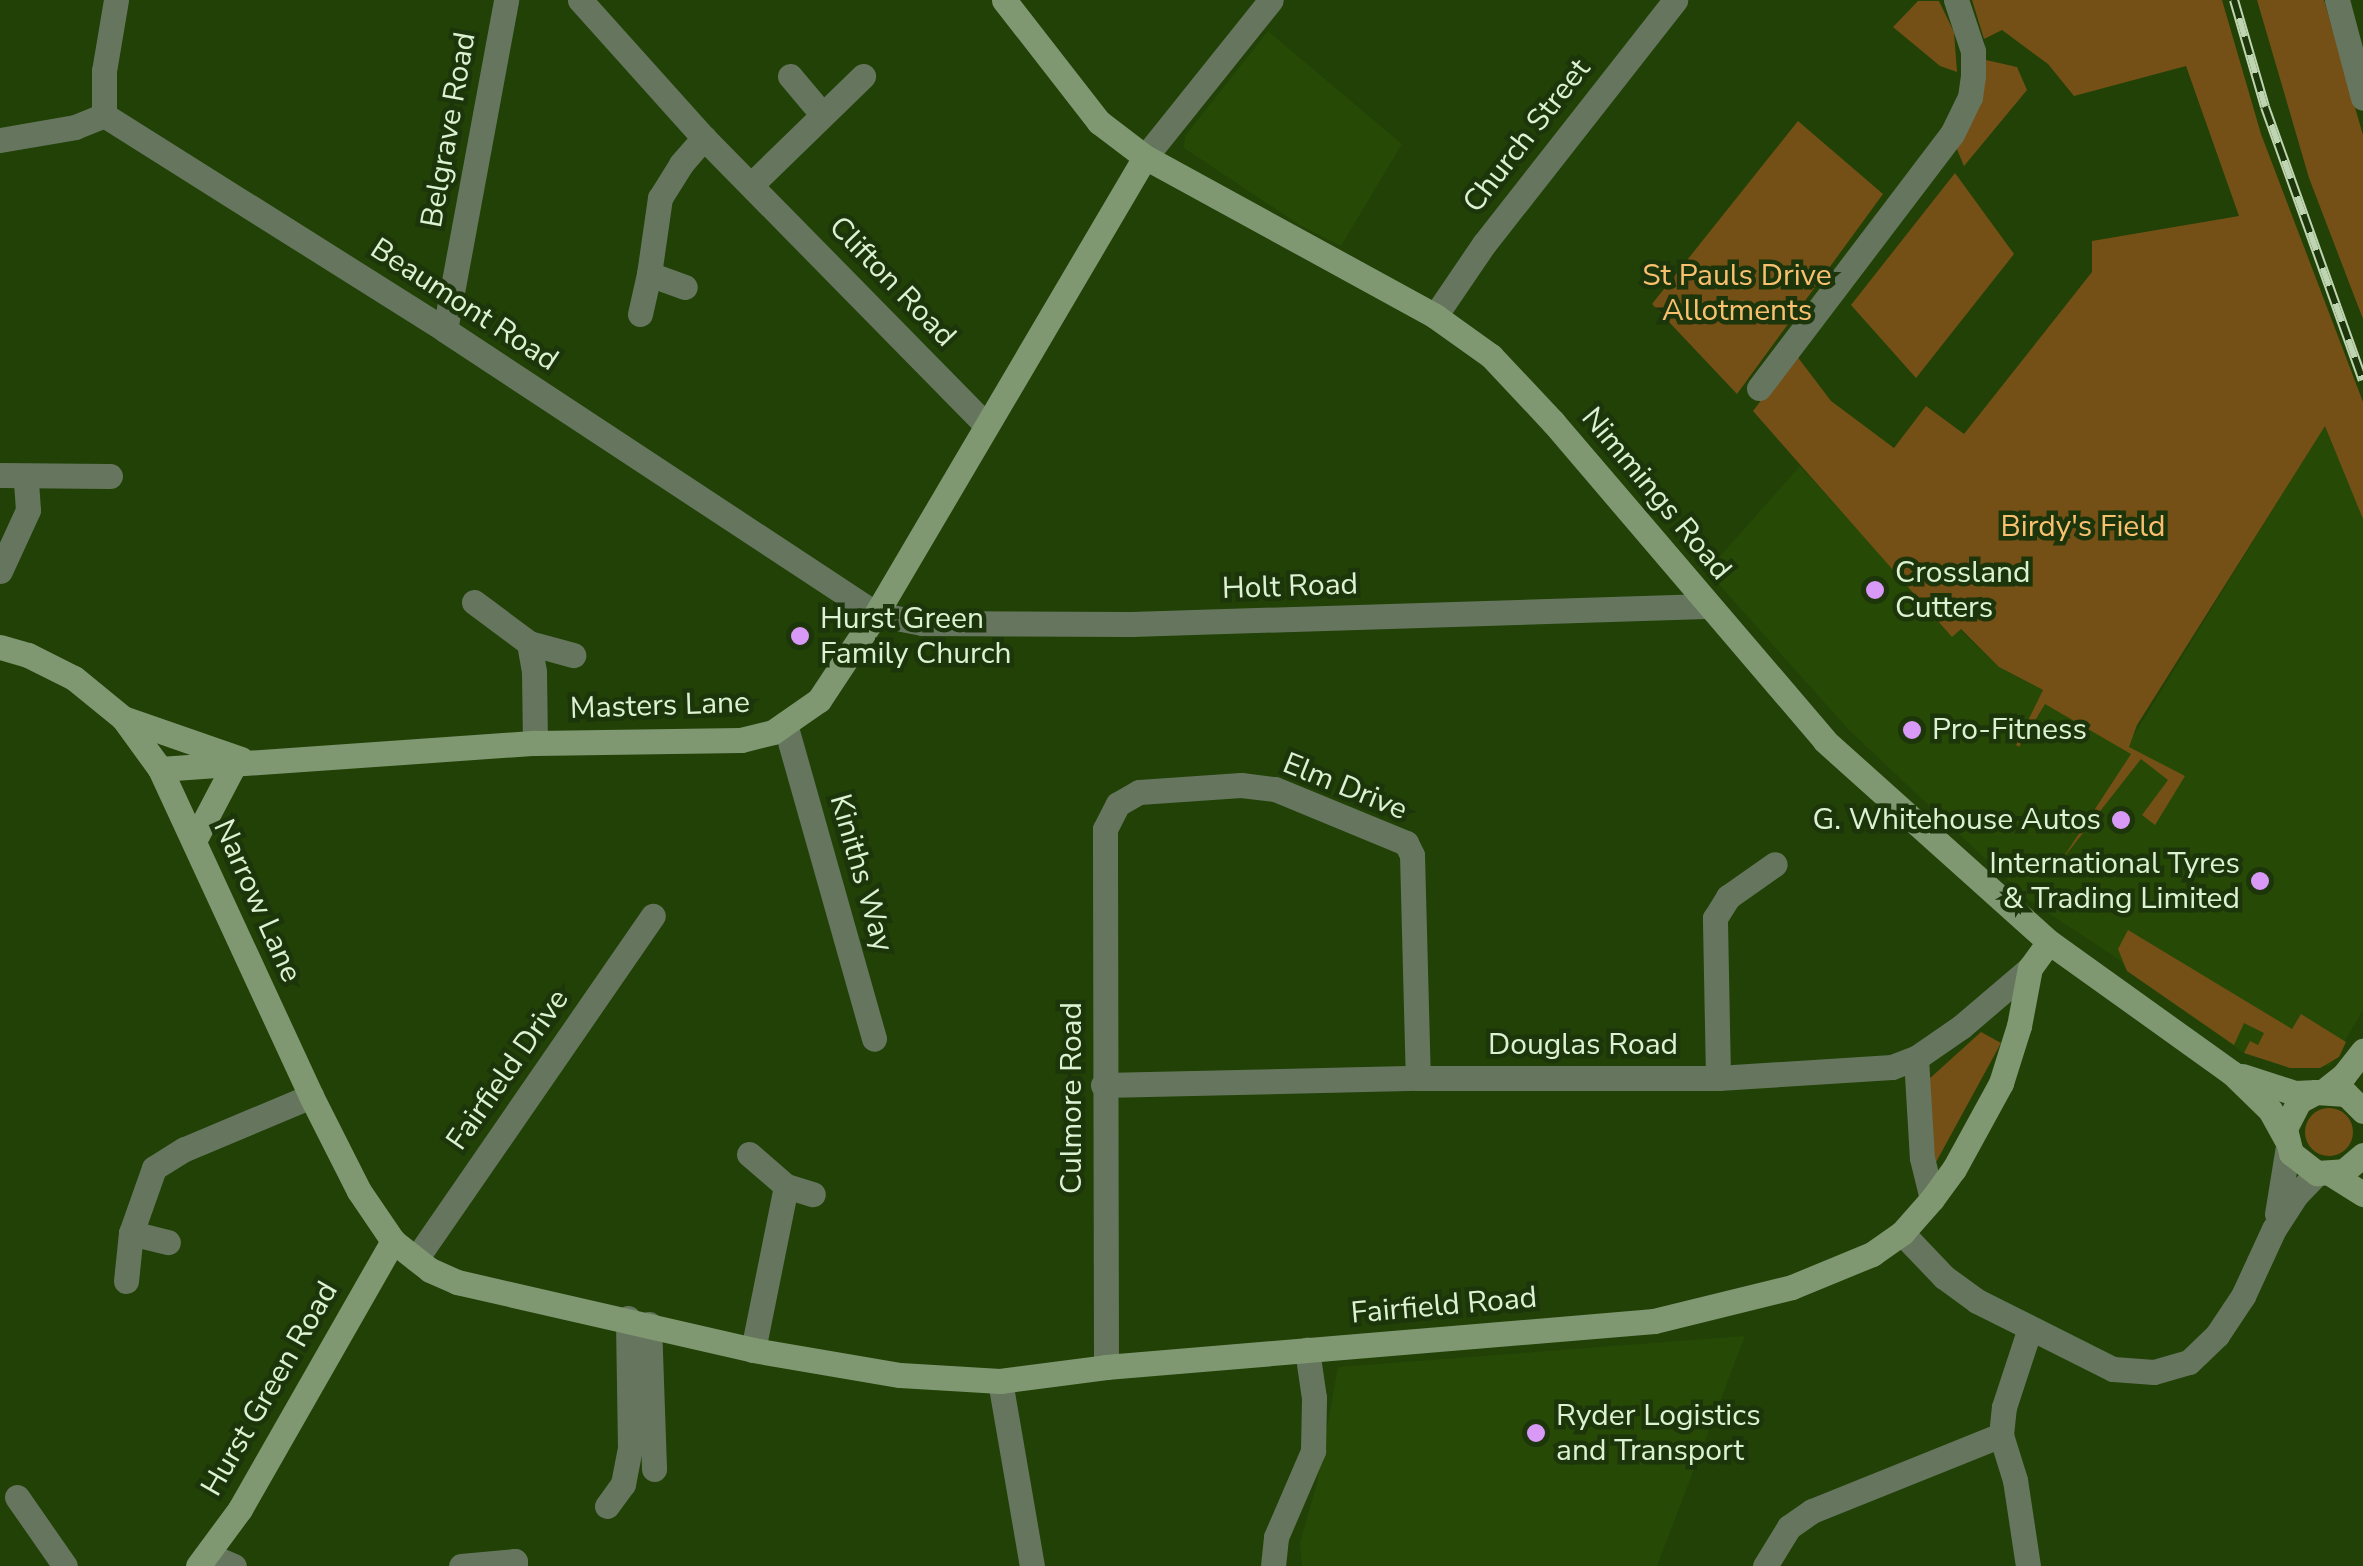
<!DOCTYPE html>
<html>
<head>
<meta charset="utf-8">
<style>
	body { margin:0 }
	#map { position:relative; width:2363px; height:1566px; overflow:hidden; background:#214107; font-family:"Nunito Sans",sans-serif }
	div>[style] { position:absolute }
	.built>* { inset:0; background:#264905 }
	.green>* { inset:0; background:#755016 }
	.round { border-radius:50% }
	.street>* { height:25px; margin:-12.5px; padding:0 12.5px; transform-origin:12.5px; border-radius:12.5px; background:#66765e }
	.secondary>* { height:25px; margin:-12.5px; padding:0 12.5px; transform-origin:12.5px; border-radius:12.5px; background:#809872 }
	.rail>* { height:10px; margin-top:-5px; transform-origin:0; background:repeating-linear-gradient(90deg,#1d350a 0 19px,#bfd5b2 0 38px); box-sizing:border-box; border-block:2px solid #bfd5b2 }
	.dots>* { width:28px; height:28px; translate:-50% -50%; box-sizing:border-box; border:5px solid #1d350a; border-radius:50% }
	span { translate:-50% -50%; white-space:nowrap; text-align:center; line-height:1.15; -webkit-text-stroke:9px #1d350a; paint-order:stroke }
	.street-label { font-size:30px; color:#ddf1d3 }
	.park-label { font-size:30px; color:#f9c070 }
	.poi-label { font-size:30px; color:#ddf1d3 }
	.left { translate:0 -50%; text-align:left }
	.right { translate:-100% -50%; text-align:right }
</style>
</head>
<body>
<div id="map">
	<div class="built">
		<div style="clip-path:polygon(1268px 31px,1402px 144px,1341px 246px,1301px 226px,1184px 148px,1185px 136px)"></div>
		<div style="clip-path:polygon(2325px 425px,2363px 519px,2363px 1010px,2330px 1066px,2290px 1068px,2244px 1053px,2127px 971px,2121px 961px,2030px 901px,1848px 729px,1707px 571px,1800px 466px,1880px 554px,1999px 667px,2132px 738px)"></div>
		<div style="clip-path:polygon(1745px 1336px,1657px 1566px,1302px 1566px,1300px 1543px,1317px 1483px,1338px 1367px)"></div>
	</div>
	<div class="green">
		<div style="clip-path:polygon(1972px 0,2222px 0,2261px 134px,2363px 402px,2363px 519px,2325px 426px,2137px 725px,2129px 747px,2185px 776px,2155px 825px,2142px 815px,2168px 780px,2141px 759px,2061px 861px,2131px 754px,2045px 704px,2019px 747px,2016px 745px,2043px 690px,1999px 667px,1961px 629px,1952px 637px,1753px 411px,1796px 355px,1831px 401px,1894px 448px,1926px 406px,1964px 434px,2092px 272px,2092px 241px,2239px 216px,2186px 66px,2074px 96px,2048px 64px,2002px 30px,1984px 39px)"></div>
		<div style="clip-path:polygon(2257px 0,2324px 0,2363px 135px,2363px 319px,2309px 178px)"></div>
		<div style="clip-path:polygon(1918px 1px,1939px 1px,1954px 32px,1957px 72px,1940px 66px,1893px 27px)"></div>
		<div style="clip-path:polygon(1986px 60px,2017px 67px,2027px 90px,1964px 166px,1956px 147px,1983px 83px)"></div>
		<div style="clip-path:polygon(1798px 121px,1883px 194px,1737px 394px,1652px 304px)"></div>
		<div style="clip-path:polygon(1955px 173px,2014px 254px,1916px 378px,1851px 305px)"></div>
		<div style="clip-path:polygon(2128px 930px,2292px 1029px,2301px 1014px,2346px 1042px,2339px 1057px,2320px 1068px,2290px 1068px,2244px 1053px,2250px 1041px,2258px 1045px,2264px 1033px,2244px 1023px,2234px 1045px,2127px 971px,2118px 949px)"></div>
		<div style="clip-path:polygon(1981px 1032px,2001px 1043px,1935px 1164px,1928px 1080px)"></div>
		<div class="round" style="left:2305px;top:1108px;width:48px;height:48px"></div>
	</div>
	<div class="street">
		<div style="left:580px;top:0;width:186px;rotate:48.1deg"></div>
		<div style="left:704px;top:138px;width:402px;rotate:45.5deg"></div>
		<div style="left:2337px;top:0;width:101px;rotate:75.1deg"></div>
		<div style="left:790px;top:76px;width:48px;rotate:50deg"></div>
		<div style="left:104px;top:115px;width:44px;rotate:-90deg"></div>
		<div style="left:104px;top:71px;width:72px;rotate:-80.4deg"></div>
		<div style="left:0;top:140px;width:76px;rotate:-9.8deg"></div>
		<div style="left:75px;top:127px;width:31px;rotate:-22deg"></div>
		<div style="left:104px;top:115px;width:403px;rotate:32.2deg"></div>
		<div style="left:445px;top:330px;width:516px;rotate:33.38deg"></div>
		<div style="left:876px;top:614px;width:47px;rotate:11.1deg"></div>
		<div style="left:922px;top:623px;width:209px;rotate:0.3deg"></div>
		<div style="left:1131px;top:624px;width:575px;rotate:-1.79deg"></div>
		<div style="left:1145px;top:157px;width:201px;rotate:-51.3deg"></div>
		<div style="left:752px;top:184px;width:155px;rotate:-44.2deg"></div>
		<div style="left:649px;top:274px;width:77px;rotate:-81.8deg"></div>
		<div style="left:660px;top:198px;width:40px;rotate:-58deg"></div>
		<div style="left:681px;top:164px;width:35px;rotate:-49deg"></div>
		<div style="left:640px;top:314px;width:41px;rotate:-77.3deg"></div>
		<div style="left:649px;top:274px;width:38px;rotate:20deg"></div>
		<div style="left:1435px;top:316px;width:87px;rotate:-55.8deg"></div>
		<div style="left:1484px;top:244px;width:310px;rotate:-51.9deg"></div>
		<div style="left:445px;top:330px;width:336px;rotate:-79.5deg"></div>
		<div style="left:1759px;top:388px;width:319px;rotate:-52.8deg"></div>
		<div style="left:1952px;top:134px;width:41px;rotate:-64.1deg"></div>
		<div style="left:1970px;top:97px;width:22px;rotate:-82deg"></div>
		<div style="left:1973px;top:75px;width:24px;rotate:-90deg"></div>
		<div style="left:1973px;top:51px;width:54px;rotate:-108.4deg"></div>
		<div style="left:0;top:475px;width:110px;rotate:0.5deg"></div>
		<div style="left:0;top:571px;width:67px;rotate:-65.3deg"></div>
		<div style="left:28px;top:510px;width:32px;rotate:-94deg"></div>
		<div style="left:474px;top:602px;width:69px;rotate:36.7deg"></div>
		<div style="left:529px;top:643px;width:29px;rotate:80deg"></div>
		<div style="left:534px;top:672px;width:71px;rotate:89.2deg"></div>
		<div style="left:529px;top:643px;width:46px;rotate:15.3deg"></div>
		<div style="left:785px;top:724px;width:327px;rotate:74.2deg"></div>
		<div style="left:1916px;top:1058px;width:100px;rotate:86.6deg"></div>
		<div style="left:1922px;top:1158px;width:42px;rotate:76.3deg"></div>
		<div style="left:1718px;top:1078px;width:160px;rotate:-91.1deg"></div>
		<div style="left:1715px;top:918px;width:25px;rotate:-58deg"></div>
		<div style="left:1728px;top:897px;width:57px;rotate:-35.1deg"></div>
		<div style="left:1103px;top:1085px;width:315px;rotate:-1.3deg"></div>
		<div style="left:1418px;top:1078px;width:300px"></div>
		<div style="left:1718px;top:1078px;width:174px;rotate:-3.6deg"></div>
		<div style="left:1892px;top:1067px;width:26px;rotate:-21deg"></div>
		<div style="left:1916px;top:1058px;width:55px;rotate:-34.6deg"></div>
		<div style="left:1961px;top:1027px;width:91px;rotate:-40.5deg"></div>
		<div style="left:749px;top:1154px;width:49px;rotate:40.9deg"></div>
		<div style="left:786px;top:1186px;width:28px;rotate:17deg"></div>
		<div style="left:2277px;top:1214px;width:69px;rotate:-80.8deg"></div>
		<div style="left:131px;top:1233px;width:38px;rotate:14deg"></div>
		<div style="left:1902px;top:1233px;width:61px;rotate:46.3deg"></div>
		<div style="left:1944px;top:1277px;width:41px;rotate:36deg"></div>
		<div style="left:1977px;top:1301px;width:152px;rotate:26.6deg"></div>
		<div style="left:2113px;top:1369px;width:41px;rotate:4.2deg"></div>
		<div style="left:2154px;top:1372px;width:36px;rotate:-16deg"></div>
		<div style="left:2189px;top:1362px;width:39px;rotate:-44deg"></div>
		<div style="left:2217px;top:1335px;width:47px;rotate:-56.3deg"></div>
		<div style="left:2243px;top:1296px;width:74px;rotate:-65.2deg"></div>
		<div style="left:2274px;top:1229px;width:40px;rotate:-57.1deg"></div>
		<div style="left:2296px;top:1195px;width:30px;rotate:-46deg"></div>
		<div style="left:416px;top:1259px;width:417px;rotate:-55.4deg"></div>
		<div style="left:126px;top:1281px;width:48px;rotate:-84.1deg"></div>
		<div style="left:131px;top:1233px;width:69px;rotate:-70.5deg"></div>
		<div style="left:154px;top:1168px;width:36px;rotate:-32deg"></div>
		<div style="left:185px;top:1149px;width:137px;rotate:-22.8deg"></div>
		<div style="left:649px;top:1324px;width:145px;rotate:88deg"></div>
		<div style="left:753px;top:1350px;width:167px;rotate:-78.6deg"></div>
		<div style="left:1106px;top:1367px;width:538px;rotate:-90.11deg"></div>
		<div style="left:1105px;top:829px;width:28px;rotate:-63deg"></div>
		<div style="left:1118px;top:804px;width:24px;rotate:-30deg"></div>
		<div style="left:1139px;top:792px;width:102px;rotate:-3.9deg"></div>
		<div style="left:1241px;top:785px;width:34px;rotate:7deg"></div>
		<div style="left:1275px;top:789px;width:142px;rotate:22.4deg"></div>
		<div style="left:1406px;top:843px;width:13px;rotate:63deg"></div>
		<div style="left:1412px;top:855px;width:223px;rotate:88.5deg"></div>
		<div style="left:1000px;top:1381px;width:188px;rotate:80.2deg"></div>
		<div style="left:17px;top:1497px;width:84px;rotate:55.2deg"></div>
		<div style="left:607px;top:1506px;width:27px;rotate:-54deg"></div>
		<div style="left:623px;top:1484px;width:37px;rotate:-79deg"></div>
		<div style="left:630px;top:1448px;width:130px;rotate:-90.9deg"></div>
		<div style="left:208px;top:1555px;width:28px;rotate:23deg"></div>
		<div style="left:461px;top:1566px;width:54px;rotate:-5.3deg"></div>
		<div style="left:515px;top:1561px;width:5px;rotate:90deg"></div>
		<div style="left:1273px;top:1566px;width:29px;rotate:-84deg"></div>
		<div style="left:1276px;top:1537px;width:94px;rotate:-66.7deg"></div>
		<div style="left:1313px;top:1451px;width:53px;rotate:-88.9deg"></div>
		<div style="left:1314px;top:1398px;width:49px;rotate:-98.3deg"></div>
		<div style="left:1765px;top:1566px;width:46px;rotate:-58.4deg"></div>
		<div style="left:1789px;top:1527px;width:28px;rotate:-35deg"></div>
		<div style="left:1812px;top:1511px;width:204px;rotate:-21.9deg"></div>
		<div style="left:2028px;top:1566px;width:87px;rotate:-98.6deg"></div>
		<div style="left:2015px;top:1480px;width:47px;rotate:-107.3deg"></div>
		<div style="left:2001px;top:1435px;width:28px;rotate:-84deg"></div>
		<div style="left:2004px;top:1407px;width:83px;rotate:-71.8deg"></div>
	</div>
	<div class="secondary">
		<div style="left:1004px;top:0;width:155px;rotate:52.1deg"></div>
		<div style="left:1099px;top:122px;width:58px;rotate:37.3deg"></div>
		<div style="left:1145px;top:157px;width:331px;rotate:28.7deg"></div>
		<div style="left:1435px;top:316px;width:69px;rotate:35.5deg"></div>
		<div style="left:1491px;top:356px;width:91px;rotate:46.8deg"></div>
		<div style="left:1553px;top:422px;width:419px;rotate:49.5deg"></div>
		<div style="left:1825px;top:741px;width:301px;rotate:41.9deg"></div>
		<div style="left:2049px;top:942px;width:225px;rotate:35.6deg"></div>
		<div style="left:2232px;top:1073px;width:53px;rotate:44.2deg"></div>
		<div style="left:2270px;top:1110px;width:33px;rotate:61deg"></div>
		<div style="left:0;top:647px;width:29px;rotate:16deg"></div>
		<div style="left:28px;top:655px;width:51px;rotate:26.6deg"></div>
		<div style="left:74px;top:678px;width:63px;rotate:39.2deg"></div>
		<div style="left:123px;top:718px;width:63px;rotate:54deg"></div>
		<div style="left:160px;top:769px;width:360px;rotate:65.2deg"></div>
		<div style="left:311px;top:1096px;width:106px;rotate:63.2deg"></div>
		<div style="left:359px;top:1191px;width:60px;rotate:55.8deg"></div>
		<div style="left:393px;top:1241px;width:47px;rotate:38.1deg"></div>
		<div style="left:430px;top:1270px;width:30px;rotate:24deg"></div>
		<div style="left:457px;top:1282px;width:304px;rotate:12.9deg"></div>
		<div style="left:753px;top:1350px;width:149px;rotate:9.7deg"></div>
		<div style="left:900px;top:1375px;width:100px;rotate:3.4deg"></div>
		<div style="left:1000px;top:1381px;width:107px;rotate:-7.5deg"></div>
		<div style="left:1106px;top:1367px;width:550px;rotate:-4.8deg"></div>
		<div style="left:1654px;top:1321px;width:142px;rotate:-13.8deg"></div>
		<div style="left:1792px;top:1287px;width:87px;rotate:-22.4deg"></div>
		<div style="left:1872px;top:1254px;width:37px;rotate:-35deg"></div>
		<div style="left:1902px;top:1233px;width:45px;rotate:-48.6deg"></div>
		<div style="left:1932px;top:1199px;width:37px;rotate:-54deg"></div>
		<div style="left:1954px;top:1169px;width:98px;rotate:-61.3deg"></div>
		<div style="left:2001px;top:1083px;width:60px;rotate:-72.5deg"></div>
		<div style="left:2019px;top:1026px;width:59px;rotate:-79.3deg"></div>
		<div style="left:2030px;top:968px;width:32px;rotate:-54deg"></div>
		<div style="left:123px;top:718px;width:125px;rotate:19.2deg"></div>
		<div style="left:160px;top:769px;width:376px;rotate:-4deg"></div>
		<div style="left:535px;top:743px;width:206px;rotate:-0.8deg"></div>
		<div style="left:741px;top:740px;width:33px;rotate:-14deg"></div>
		<div style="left:773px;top:732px;width:56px;rotate:-34.8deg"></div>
		<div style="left:819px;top:700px;width:103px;rotate:-56.5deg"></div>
		<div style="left:876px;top:614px;width:530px;rotate:-59.52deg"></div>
		<div style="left:194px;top:841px;width:88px;rotate:-62.3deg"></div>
		<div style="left:2242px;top:1076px;width:56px;rotate:17.8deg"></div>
		<div style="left:2295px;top:1093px;width:21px;rotate:-3deg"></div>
		<div style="left:2325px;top:1090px;width:24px;rotate:-38deg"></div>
		<div style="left:2344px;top:1075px;width:31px;rotate:-52deg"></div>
		<div style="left:2363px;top:1111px;width:24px;rotate:-135deg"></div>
		<div style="left:2346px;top:1094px;width:30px;rotate:-176deg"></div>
		<div style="left:2316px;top:1092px;width:19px;rotate:152deg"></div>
		<div style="left:2299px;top:1101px;width:31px;rotate:117deg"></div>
		<div style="left:2285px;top:1129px;width:25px;rotate:76deg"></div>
		<div style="left:2291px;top:1153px;width:33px;rotate:38deg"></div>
		<div style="left:2317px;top:1173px;width:27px;rotate:-4deg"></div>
		<div style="left:2344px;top:1171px;width:25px;rotate:-40deg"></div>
		<div style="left:2331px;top:1174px;width:38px;rotate:32deg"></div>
		<div style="left:198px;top:1566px;width:71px;rotate:-53.6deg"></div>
		<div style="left:240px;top:1509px;width:309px;rotate:-60.3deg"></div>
	</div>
	<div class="rail">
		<div style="left:2234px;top:0;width:111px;rotate:73.8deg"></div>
		<div style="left:2265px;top:107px;width:290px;rotate:70.3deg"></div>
	</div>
	<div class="dots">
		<div style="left:1875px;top:590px;background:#d99af7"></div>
		<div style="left:800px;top:636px;background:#d99af7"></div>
		<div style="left:1912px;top:730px;background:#d99af7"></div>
		<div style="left:2121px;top:820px;background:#d99af7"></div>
		<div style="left:2260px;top:881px;background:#d99af7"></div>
		<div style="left:1536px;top:1433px;background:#d99af7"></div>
	</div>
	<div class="street-label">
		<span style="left:449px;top:130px;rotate:-80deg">Belgrave Road</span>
		<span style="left:1527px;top:136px;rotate:-52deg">Church Street</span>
		<span style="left:892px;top:282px;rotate:46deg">Clifton Road</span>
		<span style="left:464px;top:305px;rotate:33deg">Beaumont Road</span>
		<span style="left:1656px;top:494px;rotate:50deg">Nimmings Road</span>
		<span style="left:1290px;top:587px;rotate:-2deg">Holt Road</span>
		<span style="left:660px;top:706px;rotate:-2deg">Masters Lane</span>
		<span style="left:1345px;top:787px;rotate:22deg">Elm Drive</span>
		<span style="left:861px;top:873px;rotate:74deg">Kiniths Way</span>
		<span style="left:257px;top:901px;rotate:66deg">Narrow Lane</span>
		<span style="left:1583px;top:1045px">Douglas Road</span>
		<span style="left:508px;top:1070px;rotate:-55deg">Fairfield Drive</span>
		<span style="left:1072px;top:1098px;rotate:-90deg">Culmore Road</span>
		<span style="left:1444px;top:1306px;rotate:-5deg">Fairfield Road</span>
		<span style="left:270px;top:1389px;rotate:-60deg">Hurst Green Road</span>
	</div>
	<div class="park-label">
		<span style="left:1737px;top:293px">St Pauls Drive<br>Allotments</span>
		<span style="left:2083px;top:527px">Birdy's Field</span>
	</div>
	<div class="poi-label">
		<span class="left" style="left:1895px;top:590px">Crossland<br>Cutters</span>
		<span class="left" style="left:820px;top:636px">Hurst Green<br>Family Church</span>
		<span class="left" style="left:1932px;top:730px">Pro-Fitness</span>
		<span class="right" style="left:2101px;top:820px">G. Whitehouse Autos</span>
		<span class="right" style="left:2240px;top:881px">International Tyres<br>&amp; Trading Limited</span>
		<span class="left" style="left:1556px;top:1433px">Ryder Logistics<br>and Transport</span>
	</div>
</div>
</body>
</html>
